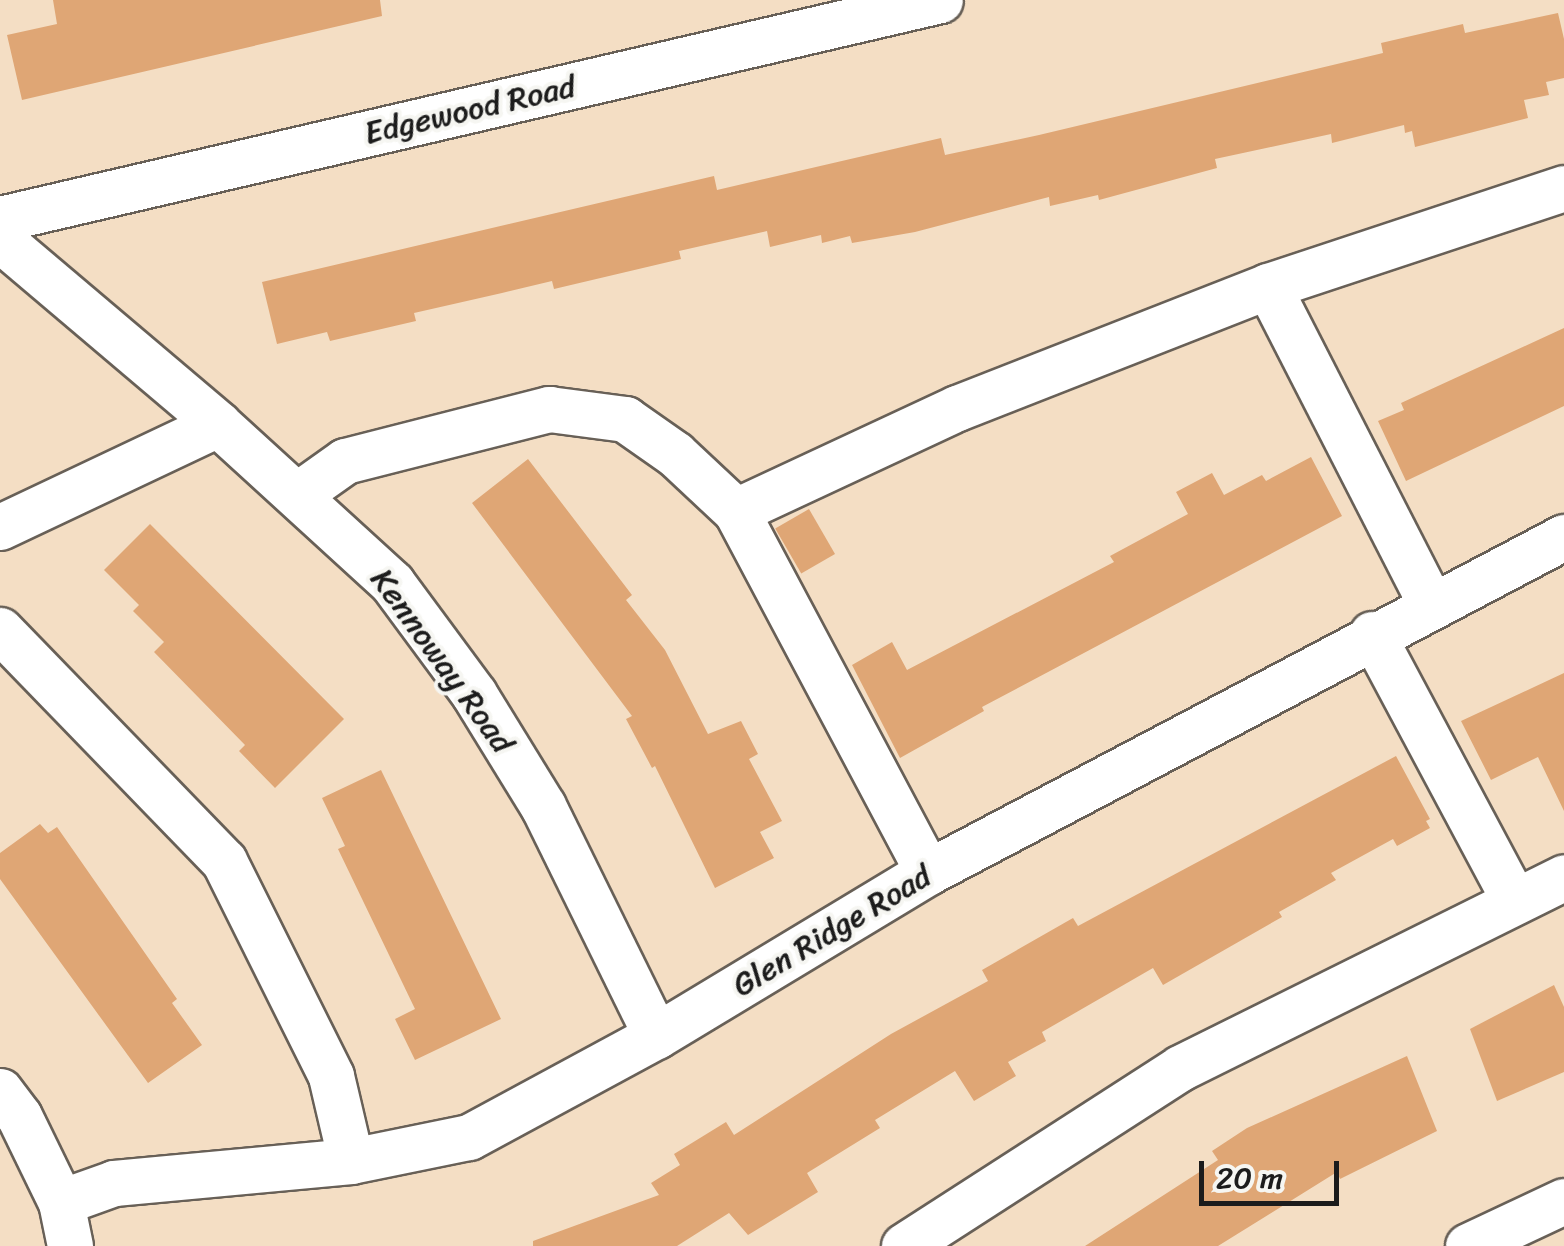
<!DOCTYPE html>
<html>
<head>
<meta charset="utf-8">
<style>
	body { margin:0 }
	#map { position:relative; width:1564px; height:1246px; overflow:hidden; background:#f4dec4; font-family:Sriracha,sans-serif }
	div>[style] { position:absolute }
	.building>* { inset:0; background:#dfa675; transform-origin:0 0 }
	.roads { filter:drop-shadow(2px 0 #686057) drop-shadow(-2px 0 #686057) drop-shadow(0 2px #686057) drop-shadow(0 -2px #686057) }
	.minor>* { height:45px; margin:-22.5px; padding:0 22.5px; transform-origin:22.5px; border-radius:22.5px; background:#fff }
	span { translate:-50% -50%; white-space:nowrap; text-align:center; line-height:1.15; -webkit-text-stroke:8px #f6f6f2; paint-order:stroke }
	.street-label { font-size:32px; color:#1c1c1c }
	.scale { position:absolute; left:1199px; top:1161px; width:140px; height:45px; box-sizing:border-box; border:5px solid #1c1c1c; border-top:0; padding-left:12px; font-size:30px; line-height:35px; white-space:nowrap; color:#1c1c1c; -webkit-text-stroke:8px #f6f6f2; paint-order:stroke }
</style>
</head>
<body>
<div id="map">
	<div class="building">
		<div style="clip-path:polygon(53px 0,380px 0,382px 16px,22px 100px,7px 35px,57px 24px)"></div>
		<div style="clip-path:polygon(1558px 13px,1564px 39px,1564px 78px,1546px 82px,1549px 95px,1524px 100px,1528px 118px,1415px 147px,1412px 131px,1405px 133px,1404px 125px,1332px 143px,1331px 134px,1215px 159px,1217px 168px,1099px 200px,1098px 195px,1050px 206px,1049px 197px,915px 232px,852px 243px,850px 236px,822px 243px,821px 235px,770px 247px,767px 231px,679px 251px,681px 259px,554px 289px,552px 281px,502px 293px,414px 313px,416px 321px,330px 341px,327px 332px,277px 344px,262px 282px,714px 176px,717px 190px,941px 138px,945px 155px,1039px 135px,1383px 53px,1381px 43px,1463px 24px,1465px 33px)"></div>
		<div style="clip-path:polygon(1564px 328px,1564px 406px,1406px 481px,1378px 421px,1404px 410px,1401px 403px)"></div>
		<div style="clip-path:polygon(1311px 457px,1342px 516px,982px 707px,984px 711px,900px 758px,852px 665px,892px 642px,907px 670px,1114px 562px,1110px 556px,1188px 514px,1176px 492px,1212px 473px,1224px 495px,1262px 475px,1266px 481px)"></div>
		<div style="clip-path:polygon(528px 459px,632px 595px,626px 600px,665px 650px,708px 734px,741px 721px,758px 754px,749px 759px,782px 821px,760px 832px,774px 858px,715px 888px,655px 766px,652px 768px,626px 719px,632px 716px,472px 503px)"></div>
		<div style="left:809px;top:509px;width:52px;height:39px;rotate:60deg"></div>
		<div style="clip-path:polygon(150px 524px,344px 719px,275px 788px,239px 751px,245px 745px,154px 652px,164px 642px,133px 611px,139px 605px,104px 570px)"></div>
		<div style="clip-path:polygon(1564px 673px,1564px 811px,1538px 757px,1491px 780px,1461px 721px)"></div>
		<div style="clip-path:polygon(1396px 756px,1430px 819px,1426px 821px,1430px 828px,1397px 846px,1393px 839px,1331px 873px,1336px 880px,1279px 912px,1282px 917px,1163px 985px,1153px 968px,1042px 1032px,1046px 1041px,1008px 1062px,1016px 1076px,974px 1101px,955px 1071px,875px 1120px,880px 1128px,807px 1173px,818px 1192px,748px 1235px,729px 1213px,677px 1246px,533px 1246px,533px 1241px,659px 1195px,651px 1183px,680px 1165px,674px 1154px,726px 1122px,734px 1135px,891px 1034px,988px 981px,982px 970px,1073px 918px,1078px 926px)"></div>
		<div style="clip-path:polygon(381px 770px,501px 1019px,415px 1060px,395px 1019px,415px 1009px,338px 849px,345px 846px,322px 798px)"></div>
		<div style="clip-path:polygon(40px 824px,48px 833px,57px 827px,177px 999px,172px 1003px,202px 1045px,148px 1083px,0 879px,0 853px)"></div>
		<div style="clip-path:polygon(1554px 985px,1564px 1007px,1564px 1072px,1497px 1101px,1470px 1029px)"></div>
		<div style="clip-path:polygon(1407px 1056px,1437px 1131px,1340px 1179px,1337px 1172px,1218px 1246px,1085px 1246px,1218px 1160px,1212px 1151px,1247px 1128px)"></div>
	</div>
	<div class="roads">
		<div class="minor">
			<div style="left:0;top:219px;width:965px;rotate:-13.11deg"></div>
			<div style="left:0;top:239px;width:286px;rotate:40.3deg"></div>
			<div style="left:218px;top:424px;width:236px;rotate:42.4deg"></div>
			<div style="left:392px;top:583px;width:138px;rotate:53.5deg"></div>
			<div style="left:474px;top:694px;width:132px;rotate:58.4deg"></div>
			<div style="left:543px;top:806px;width:256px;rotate:63.8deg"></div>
			<div style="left:1268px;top:286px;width:357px;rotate:62.9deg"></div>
			<div style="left:297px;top:495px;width:59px;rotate:-35.3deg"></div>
			<div style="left:345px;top:461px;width:211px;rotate:-14.3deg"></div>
			<div style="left:549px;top:409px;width:77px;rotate:7.5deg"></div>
			<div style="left:625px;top:419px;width:61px;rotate:35deg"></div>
			<div style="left:675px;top:454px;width:83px;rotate:43.1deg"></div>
			<div style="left:736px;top:511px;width:409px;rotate:62deg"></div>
			<div style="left:736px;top:511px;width:244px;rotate:-25deg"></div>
			<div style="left:957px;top:408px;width:334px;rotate:-21.4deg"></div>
			<div style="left:1268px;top:286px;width:312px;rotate:-18.3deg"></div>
			<div style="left:0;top:527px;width:241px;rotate:-25.3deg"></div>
			<div style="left:0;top:630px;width:322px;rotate:45.9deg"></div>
			<div style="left:224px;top:861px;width:240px;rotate:63.5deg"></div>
			<div style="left:331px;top:1076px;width:87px;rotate:76.8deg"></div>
			<div style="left:1372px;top:634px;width:302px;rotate:61.9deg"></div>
			<div style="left:0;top:1091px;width:31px;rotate:53deg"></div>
			<div style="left:19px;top:1116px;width:96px;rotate:64deg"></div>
			<div style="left:61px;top:1202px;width:45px;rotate:78.4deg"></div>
			<div style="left:61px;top:1202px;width:56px;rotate:-19.7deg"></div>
			<div style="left:114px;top:1183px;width:238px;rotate:-5.3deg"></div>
			<div style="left:351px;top:1161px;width:120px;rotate:-11.5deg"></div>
			<div style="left:469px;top:1137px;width:213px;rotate:-28.4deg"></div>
			<div style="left:656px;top:1036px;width:318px;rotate:-31.1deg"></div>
			<div style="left:928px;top:872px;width:719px;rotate:-27.78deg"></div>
			<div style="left:904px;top:1246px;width:328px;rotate:-32.8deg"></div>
			<div style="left:1180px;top:1068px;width:429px;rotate:-26.4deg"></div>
			<div style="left:1468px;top:1246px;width:106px;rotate:-25.1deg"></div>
		</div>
	</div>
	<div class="street-label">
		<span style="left:470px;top:110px;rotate:-13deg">Edgewood Road</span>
		<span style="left:442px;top:661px;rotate:54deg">Kennoway Road</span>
		<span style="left:832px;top:931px;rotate:-31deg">Glen Ridge Road</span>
	</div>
	<div class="scale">20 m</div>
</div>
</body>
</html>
